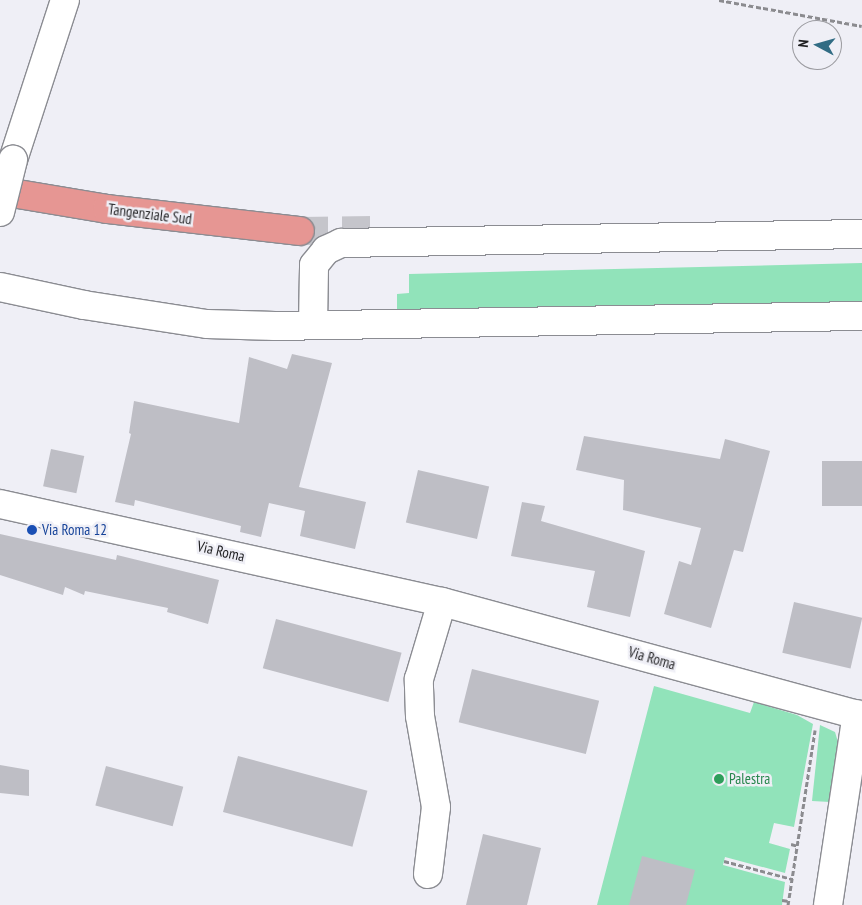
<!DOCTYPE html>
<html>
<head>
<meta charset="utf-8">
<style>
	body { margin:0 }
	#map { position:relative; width:862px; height:905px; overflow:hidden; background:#efeff6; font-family:"PT Sans Narrow",sans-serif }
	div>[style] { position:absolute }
	.green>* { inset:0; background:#91e3ba }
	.building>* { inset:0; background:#bebec5; transform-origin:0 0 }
	.highway-tunnel>* { height:28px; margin-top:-14px; transform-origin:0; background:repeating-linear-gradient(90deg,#c5c5cb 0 28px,transparent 0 42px) }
	.path>* { height:3px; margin-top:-1.5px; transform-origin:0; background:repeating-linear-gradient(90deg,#8b8b8f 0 5px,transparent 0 7.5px) }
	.roads { filter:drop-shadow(1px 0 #8b8c92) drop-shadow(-1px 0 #8b8c92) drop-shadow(0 1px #8b8c92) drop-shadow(0 -1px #8b8c92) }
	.minor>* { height:28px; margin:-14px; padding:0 14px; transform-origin:14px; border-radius:14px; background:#fff }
	.highway>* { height:28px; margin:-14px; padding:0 14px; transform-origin:14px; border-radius:14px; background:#e69693 }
	.bridges { filter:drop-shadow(1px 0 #8b8c92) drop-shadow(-1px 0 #8b8c92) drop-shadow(0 1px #8b8c92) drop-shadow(0 -1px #8b8c92) }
	.minor-bridge>* { height:28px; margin:-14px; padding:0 14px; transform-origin:14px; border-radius:14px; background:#fff }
	.dots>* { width:14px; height:14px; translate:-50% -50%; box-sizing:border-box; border:2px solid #efeff6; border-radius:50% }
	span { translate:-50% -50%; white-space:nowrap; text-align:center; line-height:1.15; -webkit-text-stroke:5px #efeff6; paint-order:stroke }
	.street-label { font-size:15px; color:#1e1e20 }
	.transit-label { font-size:15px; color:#164399 }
	.left { translate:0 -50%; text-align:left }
	.leisure-label { font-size:15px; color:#27864d }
	.north { position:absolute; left:792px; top:20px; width:50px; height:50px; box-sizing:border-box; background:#efeff6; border:1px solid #9b9ba0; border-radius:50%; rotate:276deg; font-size:14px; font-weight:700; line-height:20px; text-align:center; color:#1e1e20 }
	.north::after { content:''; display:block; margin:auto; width:18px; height:22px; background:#316c84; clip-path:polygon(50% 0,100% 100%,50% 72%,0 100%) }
</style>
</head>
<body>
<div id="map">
	<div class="green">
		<div style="clip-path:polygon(862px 263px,862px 305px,397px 312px,397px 294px,409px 293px,409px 274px)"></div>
		<div style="clip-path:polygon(654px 686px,750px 713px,754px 702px,797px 715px,813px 724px,794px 827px,774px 823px,769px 843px,790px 849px,785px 873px,725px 857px,723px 865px,785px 882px,782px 905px,597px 905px)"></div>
		<div style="clip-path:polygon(820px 725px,835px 732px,838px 742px,830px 802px,812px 801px)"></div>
	</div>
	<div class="building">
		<div style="clip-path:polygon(292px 354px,332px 363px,299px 487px,366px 502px,355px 549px,300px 536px,305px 511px,269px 503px,261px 537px,240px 532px,241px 526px,135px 500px,134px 506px,115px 502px,131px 434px,129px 433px,134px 401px,239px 423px,249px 357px,287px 369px)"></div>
		<div style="clip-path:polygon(584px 436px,720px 459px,725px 439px,770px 451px,743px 552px,734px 550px,711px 628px,664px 614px,679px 561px,691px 565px,701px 528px,623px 510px,624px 480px,576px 470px)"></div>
		<div style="left:51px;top:449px;width:34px;height:38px;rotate:12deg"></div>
		<div style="left:862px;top:461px;width:45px;height:40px;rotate:90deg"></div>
		<div style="left:418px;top:470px;width:73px;height:54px;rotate:13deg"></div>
		<div style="clip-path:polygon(522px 502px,545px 506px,541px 521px,645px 551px,630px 617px,587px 607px,595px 571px,511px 556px)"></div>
		<div style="clip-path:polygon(0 534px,116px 560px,117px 555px,219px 580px,208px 624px,167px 612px,168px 608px,85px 591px,84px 595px,65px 587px,63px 595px,0 575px)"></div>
		<div style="left:794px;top:602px;width:70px;height:52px;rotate:13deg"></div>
		<div style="left:276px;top:619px;width:130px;height:51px;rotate:15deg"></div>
		<div style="left:472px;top:669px;width:131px;height:55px;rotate:14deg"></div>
		<div style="left:238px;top:756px;width:134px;height:58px;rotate:15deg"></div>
		<div style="clip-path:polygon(0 765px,29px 770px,29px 796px,0 793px)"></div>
		<div style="left:106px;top:766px;width:80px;height:41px;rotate:15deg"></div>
		<div style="clip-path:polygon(483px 834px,541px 848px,527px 905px,466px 905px)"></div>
		<div style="clip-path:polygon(642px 856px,695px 870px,686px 905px,629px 905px)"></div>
	</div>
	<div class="highway-tunnel">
		<div style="left:300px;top:231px;width:73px;rotate:-0.8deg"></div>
	</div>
	<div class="path">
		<div style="left:719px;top:0;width:145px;rotate:10.3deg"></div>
		<div style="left:791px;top:844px;width:7px;rotate:16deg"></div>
		<div style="left:724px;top:861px;width:70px;rotate:14.8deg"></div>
		<div style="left:782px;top:900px;width:7px;rotate:8deg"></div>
		<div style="left:788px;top:905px;width:177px;rotate:-81.2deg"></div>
	</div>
	<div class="roads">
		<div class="minor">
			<div style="left:13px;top:160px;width:168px;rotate:-72deg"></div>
			<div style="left:0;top:287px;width:86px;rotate:12.1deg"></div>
			<div style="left:84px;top:305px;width:124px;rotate:8.8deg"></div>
			<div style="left:207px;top:324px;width:68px;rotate:1.7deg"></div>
			<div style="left:275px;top:326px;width:587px;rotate:-0.98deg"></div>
			<div style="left:313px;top:325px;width:60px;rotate:-89deg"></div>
			<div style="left:314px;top:265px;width:19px;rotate:-51deg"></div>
			<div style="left:326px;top:250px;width:17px;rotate:-25deg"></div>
			<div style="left:341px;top:243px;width:521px;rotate:-0.99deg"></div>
			<div style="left:0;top:504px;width:453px;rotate:12.5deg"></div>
			<div style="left:442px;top:602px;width:435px;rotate:15.2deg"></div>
			<div style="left:428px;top:874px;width:67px;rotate:-83.2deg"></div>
			<div style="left:436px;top:807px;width:92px;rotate:-100deg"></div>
			<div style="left:420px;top:716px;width:37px;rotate:-92deg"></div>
			<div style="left:419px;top:679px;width:80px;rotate:-73.4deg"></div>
			<div style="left:828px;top:905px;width:193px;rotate:-81.4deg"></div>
		</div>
		<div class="highway">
			<div style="left:0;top:191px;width:109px;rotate:9.5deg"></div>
			<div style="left:107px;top:209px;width:194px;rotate:6.5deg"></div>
		</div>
	</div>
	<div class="bridges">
		<div class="minor-bridge">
			<div style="left:0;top:212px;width:54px;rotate:-76deg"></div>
		</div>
	</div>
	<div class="dots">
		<div style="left:32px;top:530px;background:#1a4fb4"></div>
		<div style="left:719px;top:779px;background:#2e9e5b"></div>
	</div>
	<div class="street-label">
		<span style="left:150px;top:214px;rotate:7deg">Tangenziale Sud</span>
		<span style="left:221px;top:551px;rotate:13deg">Via Roma</span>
		<span style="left:652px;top:658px;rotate:16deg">Via Roma</span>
	</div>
	<div class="transit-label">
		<span class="left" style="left:42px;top:530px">Via Roma 12</span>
	</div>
	<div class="leisure-label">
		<span class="left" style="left:729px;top:779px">Palestra</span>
	</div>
	<div class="north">N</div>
</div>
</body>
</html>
